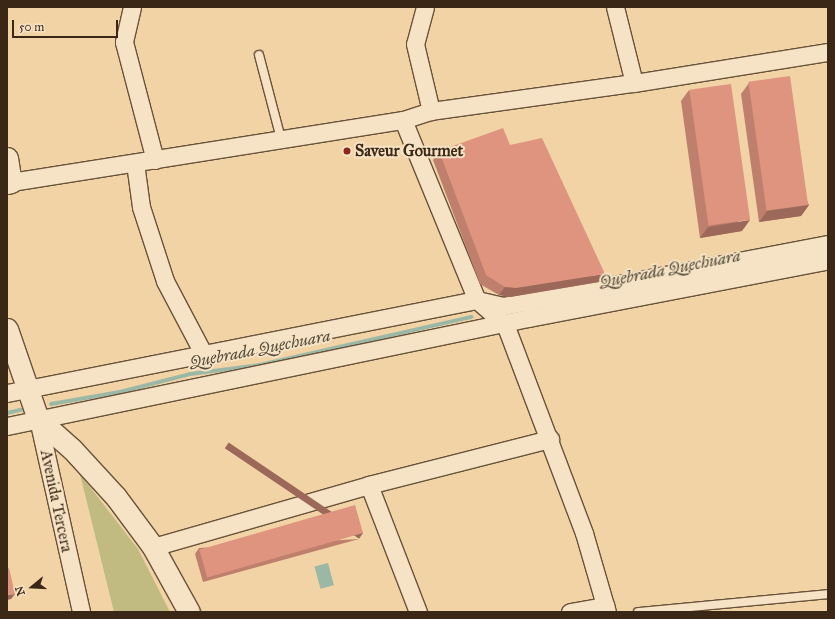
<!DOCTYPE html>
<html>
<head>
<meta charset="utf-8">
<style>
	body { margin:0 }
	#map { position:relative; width:835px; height:619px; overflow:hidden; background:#f1d3a5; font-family:"IM FELL Great Primer",serif }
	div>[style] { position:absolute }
	.green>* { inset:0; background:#c1ba81 }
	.water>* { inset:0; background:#9bb8a7; transform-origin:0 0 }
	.stream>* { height:4px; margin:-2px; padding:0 2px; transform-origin:2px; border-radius:2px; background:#9bb8a7 }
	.roads { filter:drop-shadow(1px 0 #685239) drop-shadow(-1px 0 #685239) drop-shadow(0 1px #685239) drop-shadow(0 -1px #685239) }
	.service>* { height:8px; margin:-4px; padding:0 4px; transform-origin:4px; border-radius:4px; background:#f6e2c4 }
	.minor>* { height:17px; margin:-8.5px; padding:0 8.5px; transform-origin:8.5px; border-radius:8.5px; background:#f6e2c4 }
	.tertiary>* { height:21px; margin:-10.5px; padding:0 10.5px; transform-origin:10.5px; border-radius:10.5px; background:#f6e2c4 }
	.wall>* { inset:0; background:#bf7f6d }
	.shaded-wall>* { inset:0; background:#9b6859; transform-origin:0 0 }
	.building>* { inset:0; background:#de947f; transform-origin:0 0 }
	.dots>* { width:11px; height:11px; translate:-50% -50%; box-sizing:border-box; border:2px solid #f6e2c4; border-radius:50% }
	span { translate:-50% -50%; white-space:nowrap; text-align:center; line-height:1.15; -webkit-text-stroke:4px #f6e2c4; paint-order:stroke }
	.poi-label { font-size:16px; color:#3a2715; font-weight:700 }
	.left { translate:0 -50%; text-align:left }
	.street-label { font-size:16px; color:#3a2715 }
	.water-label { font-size:17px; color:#524b3a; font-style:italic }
	.frame { position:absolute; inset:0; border:8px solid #3a2715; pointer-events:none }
	.north { position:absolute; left:12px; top:567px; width:40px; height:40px; -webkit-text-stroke:3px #f6e2c4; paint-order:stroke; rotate:252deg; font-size:11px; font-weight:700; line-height:16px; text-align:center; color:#3a2715 }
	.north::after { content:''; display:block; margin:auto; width:14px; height:18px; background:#3a2715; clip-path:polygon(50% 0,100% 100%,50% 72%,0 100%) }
	.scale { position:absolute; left:12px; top:20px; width:106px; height:18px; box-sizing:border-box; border:2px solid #3a2715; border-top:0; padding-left:5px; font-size:12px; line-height:14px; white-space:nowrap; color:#3a2715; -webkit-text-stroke:3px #f6e2c4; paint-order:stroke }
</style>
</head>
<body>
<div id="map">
	<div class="green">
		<div style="clip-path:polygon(80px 474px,138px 549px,170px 612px,114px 612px)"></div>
	</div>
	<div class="water">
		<div style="left:328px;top:563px;width:23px;height:14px;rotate:75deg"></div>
	</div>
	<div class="stream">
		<div style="left:51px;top:404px;width:70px;rotate:-9.9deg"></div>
		<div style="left:120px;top:392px;width:72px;rotate:-14.4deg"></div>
		<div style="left:190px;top:374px;width:71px;rotate:-7.3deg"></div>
		<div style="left:260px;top:365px;width:217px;rotate:-12.8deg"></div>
		<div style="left:7px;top:413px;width:17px;rotate:-13deg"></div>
	</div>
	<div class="roads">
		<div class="service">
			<div style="left:259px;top:55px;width:87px;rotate:75.3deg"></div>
			<div style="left:638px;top:612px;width:191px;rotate:-5.4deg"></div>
		</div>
		<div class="minor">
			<div style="left:132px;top:7px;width:36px;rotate:103deg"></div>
			<div style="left:124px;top:42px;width:122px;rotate:75.3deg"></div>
			<div style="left:425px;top:7px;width:38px;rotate:105deg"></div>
			<div style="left:415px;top:44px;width:69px;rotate:76.6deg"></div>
			<div style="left:615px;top:7px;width:78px;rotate:76deg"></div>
			<div style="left:403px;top:120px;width:195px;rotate:67.7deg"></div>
			<div style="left:477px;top:300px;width:37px;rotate:41deg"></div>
			<div style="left:505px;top:324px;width:223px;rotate:69.3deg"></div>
			<div style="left:584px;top:533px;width:82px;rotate:73.8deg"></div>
			<div style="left:135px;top:163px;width:44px;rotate:82.2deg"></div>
			<div style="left:141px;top:207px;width:78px;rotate:72deg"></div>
			<div style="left:165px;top:281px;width:84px;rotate:62.2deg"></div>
			<div style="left:11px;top:182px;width:397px;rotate:-9deg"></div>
			<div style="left:403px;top:120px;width:29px;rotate:-18deg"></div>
			<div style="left:431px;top:111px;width:205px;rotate:-7.9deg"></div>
			<div style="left:634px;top:83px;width:196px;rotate:-9.1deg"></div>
			<div style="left:7px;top:393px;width:479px;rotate:-11.2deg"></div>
			<div style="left:477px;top:300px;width:27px;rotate:13deg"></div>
			<div style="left:503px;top:306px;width:331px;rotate:-10.8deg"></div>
			<div style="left:38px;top:419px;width:198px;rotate:77.4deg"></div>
			<div style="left:7px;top:426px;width:532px;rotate:-11.71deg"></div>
			<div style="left:528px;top:318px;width:306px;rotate:-10.9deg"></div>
			<div style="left:369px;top:485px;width:136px;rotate:68.9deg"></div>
			<div style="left:153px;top:547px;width:225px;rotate:-16deg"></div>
			<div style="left:369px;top:485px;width:187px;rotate:-14.3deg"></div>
			<div style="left:570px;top:612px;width:36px;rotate:-10deg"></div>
		</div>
		<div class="tertiary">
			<div style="left:7px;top:158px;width:24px;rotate:81deg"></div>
			<div style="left:11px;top:182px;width:4px;rotate:166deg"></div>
			<div style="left:7px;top:329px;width:95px;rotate:71deg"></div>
			<div style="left:38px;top:419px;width:45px;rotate:41.4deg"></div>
			<div style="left:72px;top:449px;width:65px;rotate:47.5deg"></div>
			<div style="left:116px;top:497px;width:62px;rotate:53.5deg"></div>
			<div style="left:153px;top:547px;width:74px;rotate:61deg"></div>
		</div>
	</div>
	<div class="wall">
		<div style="clip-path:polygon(749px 83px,809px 205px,801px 216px,759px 222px,741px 94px)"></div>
		<div style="clip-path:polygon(689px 90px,742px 231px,700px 238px,681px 101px)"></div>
		<div style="clip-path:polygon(439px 151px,599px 282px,510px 297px,499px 295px,480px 284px,433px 160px)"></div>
		<div style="clip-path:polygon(359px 539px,203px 582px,195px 554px,199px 548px)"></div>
	</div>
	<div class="shaded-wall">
		<div style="clip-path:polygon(809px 205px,801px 216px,759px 222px,767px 211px)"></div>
		<div style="clip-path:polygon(750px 220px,742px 231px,700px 238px,708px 227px)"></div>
		<div style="clip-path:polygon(605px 274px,599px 282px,510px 297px,499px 295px,505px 287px)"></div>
		<div style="left:363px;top:533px;width:7px;height:162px;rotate:124deg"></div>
		<div style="clip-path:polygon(15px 594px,11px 599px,7px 600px,7px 595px)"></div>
	</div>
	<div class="building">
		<div style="left:790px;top:76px;width:130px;height:42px;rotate:82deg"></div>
		<div style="left:731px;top:84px;width:137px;height:42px;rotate:82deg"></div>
		<div style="clip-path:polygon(503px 128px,510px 145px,542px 138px,605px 274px,516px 288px,505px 287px,486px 275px,439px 151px)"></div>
		<div style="left:355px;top:505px;width:29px;height:162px;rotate:74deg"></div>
		<div style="clip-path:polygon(9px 568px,15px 594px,7px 595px,7px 569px)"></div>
	</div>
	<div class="dots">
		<div style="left:347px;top:151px;background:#8f2418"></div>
	</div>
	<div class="poi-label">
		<span class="left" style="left:355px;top:151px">Saveur Gourmet</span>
	</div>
	<div class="street-label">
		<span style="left:56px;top:501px;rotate:78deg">Avenida Tercera</span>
	</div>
	<div class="water-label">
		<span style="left:670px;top:269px;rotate:-11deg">Quebrada Quechuara</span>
		<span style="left:260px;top:349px;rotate:-11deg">Quebrada Quechuara</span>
	</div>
	<div class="frame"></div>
	<div class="north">N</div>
	<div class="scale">50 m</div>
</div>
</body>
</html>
